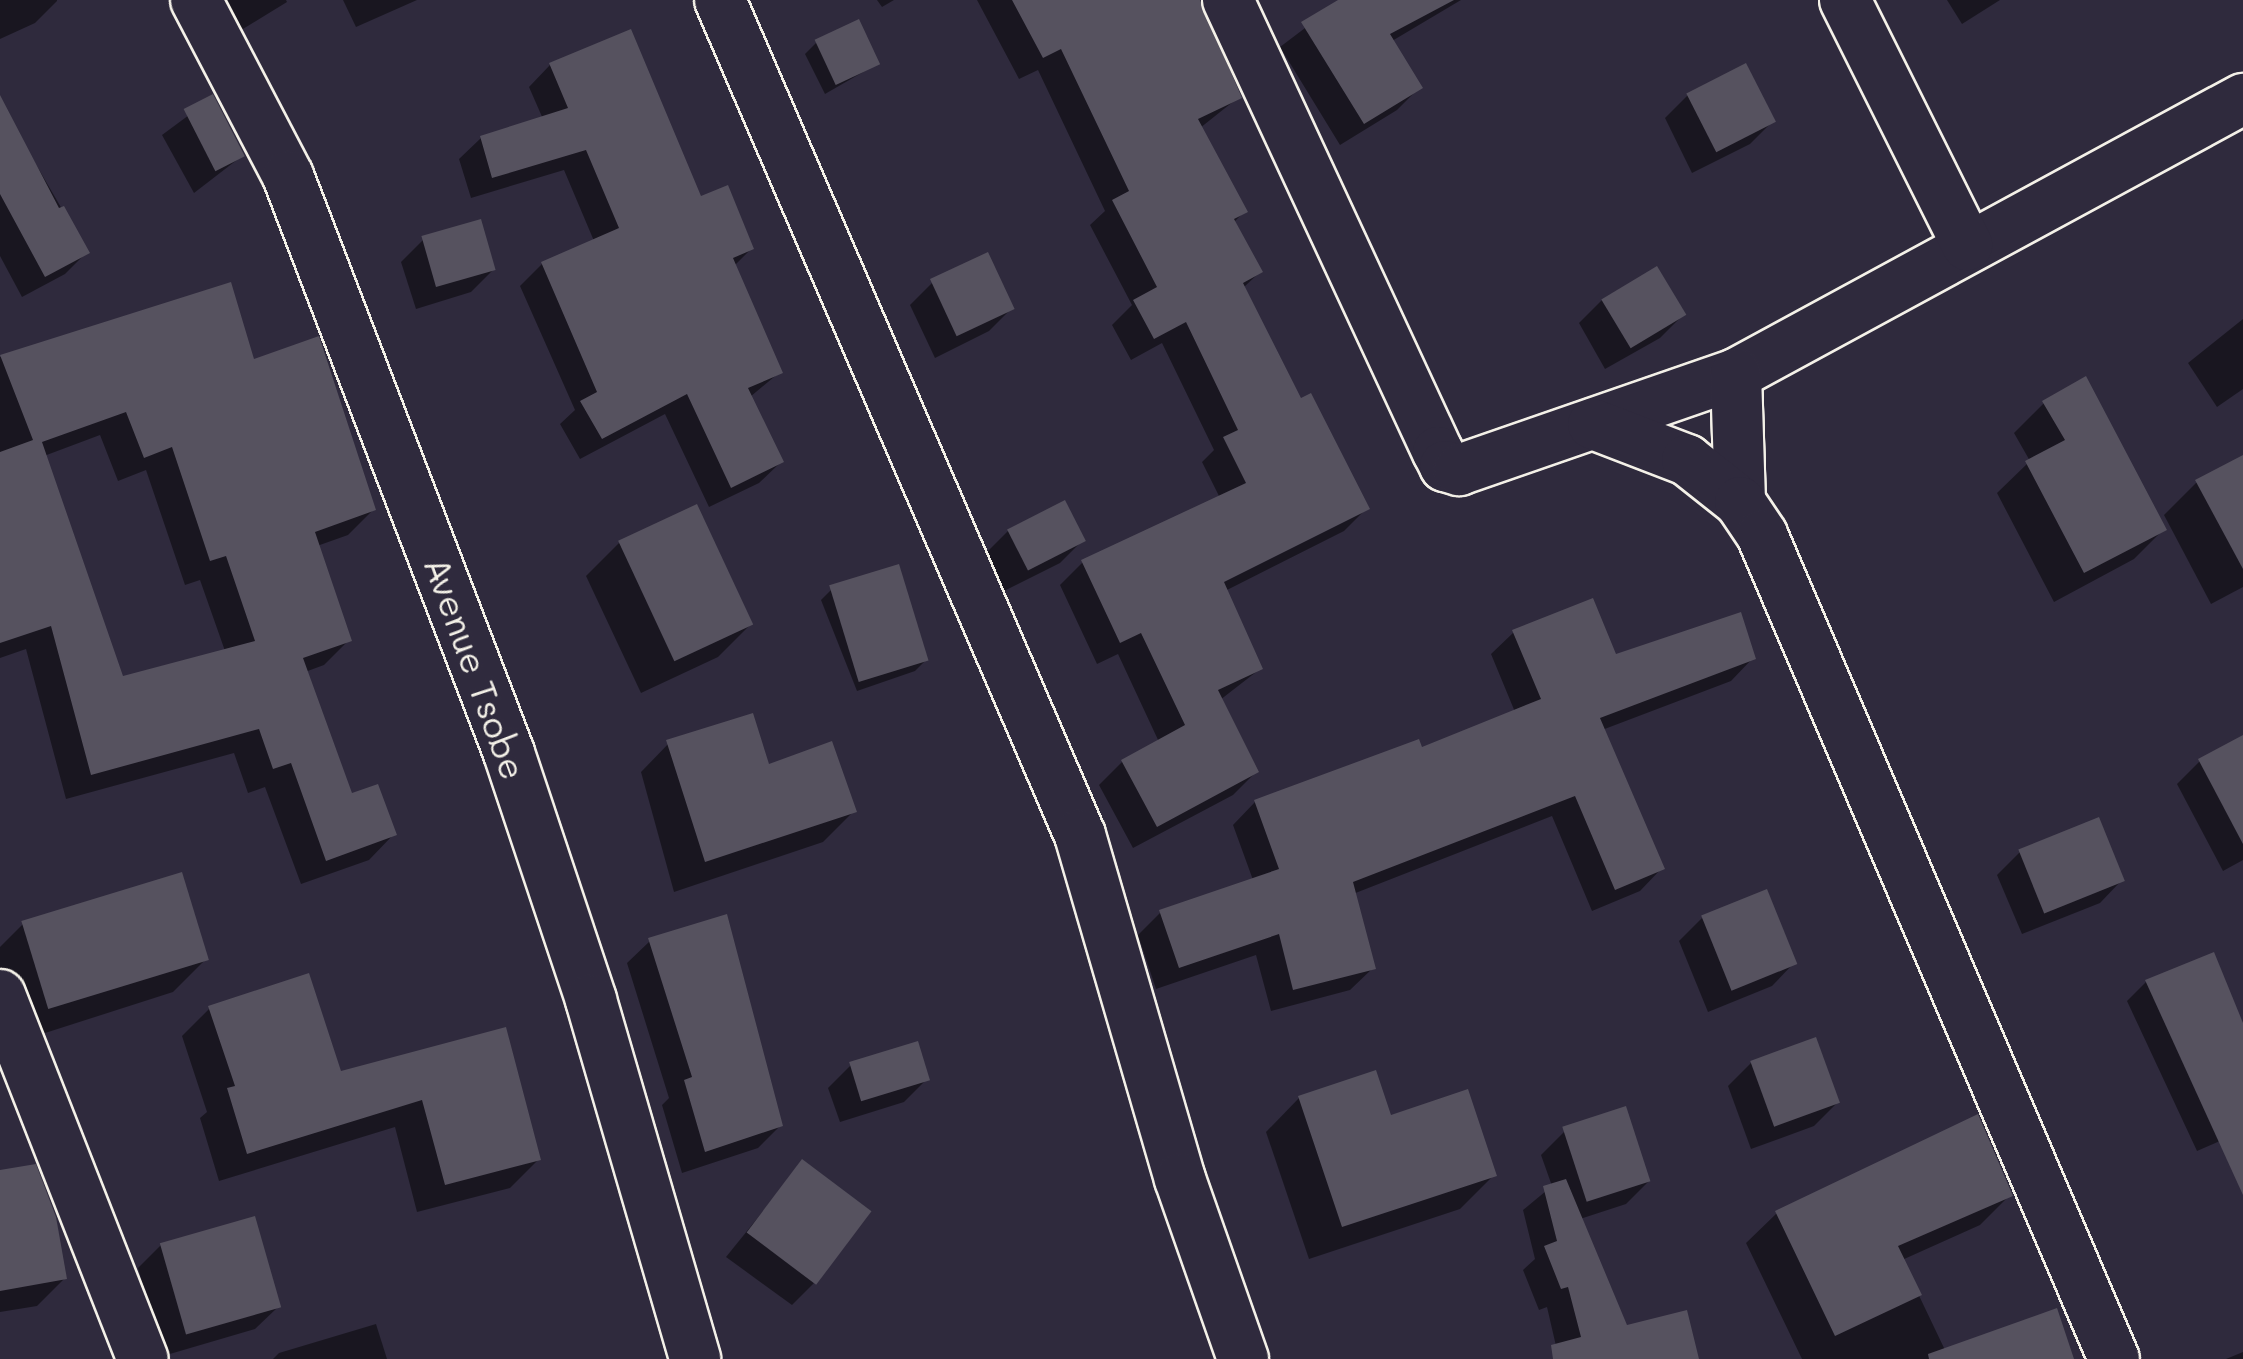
<!DOCTYPE html>
<html>
<head>
<meta charset="utf-8">
<style>
	body { margin:0 }
	#map { position:relative; width:2243px; height:1359px; overflow:hidden; background:#2f2a3d; font-family:Mali,sans-serif }
	div>[style] { position:absolute }
	.shadow>* { inset:0; background:#0007 }
	.building>* { inset:0; background:#56525f; transform-origin:0 0 }
	.roads { filter:drop-shadow(2px 0 #f4f1e8) drop-shadow(-2px 0 #f4f1e8) drop-shadow(0 2px #f4f1e8) drop-shadow(0 -2px #f4f1e8) }
	.street>* { height:50px; margin:-25px; padding:0 25px; transform-origin:25px; border-radius:25px; background:#2f2a3d }
	span { translate:-50% -50%; white-space:nowrap; text-align:center; line-height:1.15; -webkit-text-stroke:8px #2f2a3d; paint-order:stroke }
	.street-label { font-size:35px; color:#f4f1e8 }
</style>
</head>
<body>
<div id="map">
	<div class="shadow">
		<div style="clip-path:polygon(0 0,57px 0,57px 1px,35px 23px,0 39px)"></div>
		<div style="clip-path:polygon(215px 0,286px 0,287px 2px,233px 35px)"></div>
		<div style="clip-path:polygon(343px 0,417px 0,356px 27px)"></div>
		<div style="clip-path:polygon(877px 0,894px 0,882px 7px)"></div>
		<div style="clip-path:polygon(977px 0,1163px 0,1239px 97px,1200px 128px,1245px 211px,1233px 223px,1260px 272px,1243px 288px,1300px 402px,1367px 508px,1344px 531px,1225px 591px,1260px 669px,1220px 700px,1256px 772px,1233px 795px,1133px 848px,1099px 785px,1122px 762px,1159px 742px,1118px 654px,1097px 664px,1060px 585px,1083px 562px,1220px 498px,1202px 462px,1214px 450px,1162px 343px,1131px 360px,1112px 325px,1132px 305px,1090px 225px,1105px 211px,1038px 70px,1019px 79px)"></div>
		<div style="clip-path:polygon(1342px 0,1461px 0,1392px 41px,1420px 87px,1397px 110px,1340px 145px,1280px 47px)"></div>
		<div style="clip-path:polygon(1947px 0,2000px 0,1962px 24px)"></div>
		<div style="clip-path:polygon(816px 43px,877px 64px,825px 94px,805px 54px)"></div>
		<div style="clip-path:polygon(550px 65px,751px 249px,734px 266px,780px 372px,750px 397px,781px 462px,759px 483px,709px 507px,665px 414px,580px 459px,560px 424px,575px 410px,520px 286px,542px 264px,594px 241px,564px 170px,471px 198px,459px 159px,481px 138px,543px 119px,529px 87px)"></div>
		<div style="clip-path:polygon(1688px 95px,1773px 121px,1750px 144px,1692px 173px,1665px 118px)"></div>
		<div style="clip-path:polygon(212px 98px,242px 156px,194px 193px,162px 135px)"></div>
		<div style="clip-path:polygon(13px 125px,87px 252px,65px 274px,22px 297px,0 256px,0 132px)"></div>
		<div style="clip-path:polygon(424px 239px,494px 269px,471px 292px,416px 309px,401px 262px)"></div>
		<div style="clip-path:polygon(932px 283px,1012px 308px,989px 331px,935px 358px,910px 305px)"></div>
		<div style="clip-path:polygon(evenodd,229px 285px,253px 362px,373px 510px,348px 535px,317px 546px,349px 640px,324px 665px,305px 672px,351px 796px,394px 834px,369px 860px,301px 884px,265px 787px,248px 793px,234px 753px,66px 799px,26px 649px,0 658px,0 357px,229px 285px,100px 435px,118px 481px,146px 470px,185px 585px,200px 580px,225px 651px,121px 679px,44px 456px,100px 435px)"></div>
		<div style="clip-path:polygon(1602px 300px,1683px 315px,1660px 338px,1605px 369px,1579px 323px)"></div>
		<div style="clip-path:polygon(2243px 319px,2243px 389px,2217px 407px,2188px 363px)"></div>
		<div style="clip-path:polygon(2044px 403px,2164px 529px,2134px 559px,2054px 602px,1997px 493px,2030px 461px,2014px 433px)"></div>
		<div style="clip-path:polygon(2243px 457px,2243px 587px,2211px 604px,2164px 515px,2197px 482px)"></div>
		<div style="clip-path:polygon(1008px 531px,1083px 540px,1060px 563px,1004px 591px,985px 554px)"></div>
		<div style="clip-path:polygon(619px 543px,751px 624px,718px 657px,641px 693px,586px 576px)"></div>
		<div style="clip-path:polygon(832px 589px,926px 660px,915px 671px,857px 691px,821px 600px)"></div>
		<div style="clip-path:polygon(1514px 632px,1614px 657px,1753px 658px,1731px 681px,1602px 730px,1662px 868px,1640px 891px,1592px 911px,1552px 816px,1353px 894px,1373px 968px,1350px 990px,1271px 1011px,1256px 955px,1156px 989px,1138px 935px,1160px 913px,1253px 880px,1233px 825px,1255px 802px,1421px 750px,1515px 712px,1491px 654px)"></div>
		<div style="clip-path:polygon(2243px 738px,2243px 860px,2223px 871px,2177px 784px,2200px 761px)"></div>
		<div style="clip-path:polygon(672px 740px,768px 767px,854px 811px,823px 842px,674px 892px,641px 772px)"></div>
		<div style="clip-path:polygon(2020px 852px,2122px 880px,2100px 903px,2022px 934px,1997px 875px)"></div>
		<div style="clip-path:polygon(726px 917px,781px 1125px,758px 1148px,682px 1173px,662px 1105px,669px 1098px,627px 963px,650px 941px)"></div>
		<div style="clip-path:polygon(1702px 918px,1794px 963px,1772px 986px,1708px 1012px,1679px 941px)"></div>
		<div style="clip-path:polygon(23px 924px,206px 959px,173px 992px,17px 1042px,0 990px,0 947px)"></div>
		<div style="clip-path:polygon(2146px 982px,2243px 1050px,2243px 1131px,2197px 1151px,2127px 1001px)"></div>
		<div style="clip-path:polygon(210px 1008px,339px 1074px,504px 1030px,538px 1160px,510px 1188px,417px 1212px,395px 1127px,219px 1181px,200px 1118px,207px 1112px,182px 1036px)"></div>
		<div style="clip-path:polygon(1751px 1063px,1837px 1103px,1814px 1126px,1751px 1149px,1728px 1086px)"></div>
		<div style="clip-path:polygon(851px 1065px,927px 1079px,904px 1102px,840px 1122px,828px 1088px)"></div>
		<div style="clip-path:polygon(1299px 1098px,1390px 1118px,1494px 1175px,1460px 1209px,1309px 1259px,1266px 1132px)"></div>
		<div style="clip-path:polygon(1564px 1132px,1649px 1181px,1626px 1204px,1580px 1219px,1625px 1328px,1697px 1359px,1559px 1359px,1547px 1307px,1539px 1310px,1523px 1270px,1535px 1259px,1523px 1210px,1552px 1186px,1541px 1155px)"></div>
		<div style="clip-path:polygon(803px 1162px,815px 1282px,792px 1305px,726px 1257px)"></div>
		<div style="clip-path:polygon(0 1173px,64px 1279px,37px 1306px,0 1312px)"></div>
		<div style="clip-path:polygon(2010px 1195px,1980px 1225px,1902px 1260px,1945px 1350px,2072px 1359px,1802px 1359px,1746px 1243px,1777px 1213px)"></div>
		<div style="clip-path:polygon(161px 1245px,278px 1307px,255px 1329px,163px 1356px,138px 1268px)"></div>
		<div style="clip-path:polygon(376px 1324px,387px 1359px,273px 1359px,279px 1353px)"></div>
		<div style="clip-path:polygon(2243px 1352px,2243px 1359px,2226px 1359px)"></div>
	</div>
	<div class="building">
		<div style="clip-path:polygon(1012px 0,1200px 0,1242px 98px,1198px 119px,1248px 212px,1234px 219px,1263px 272px,1243px 283px,1301px 398px,1311px 393px,1370px 509px,1224px 582px,1263px 669px,1218px 690px,1259px 772px,1157px 827px,1121px 760px,1185px 725px,1141px 633px,1120px 643px,1081px 560px,1246px 483px,1223px 437px,1238px 430px,1186px 322px,1154px 339px,1133px 300px,1157px 287px,1112px 200px,1129px 191px,1061px 49px,1043px 58px)"></div>
		<div style="clip-path:polygon(1338px 0,1454px 0,1390px 34px,1423px 88px,1364px 124px,1301px 22px)"></div>
		<div style="left:859px;top:19px;width:50px;height:49px;rotate:65deg"></div>
		<div style="clip-path:polygon(631px 29px,701px 196px,728px 185px,754px 249px,733px 258px,783px 373px,748px 388px,784px 462px,731px 488px,687px 394px,602px 439px,580px 401px,597px 392px,541px 262px,619px 228px,586px 150px,492px 178px,480px 136px,568px 108px,549px 63px)"></div>
		<div style="left:1746px;top:63px;width:66px;height:67px;rotate:63deg"></div>
		<div style="left:213px;top:94px;width:70px;height:33px;rotate:63deg"></div>
		<div style="clip-path:polygon(0 95px,59px 208px,64px 206px,90px 253px,45px 277px,0 194px)"></div>
		<div style="left:481px;top:219px;width:53px;height:62px;rotate:74deg"></div>
		<div style="left:988px;top:252px;width:63px;height:64px;rotate:65deg"></div>
		<div style="left:1657px;top:266px;width:57px;height:65px;rotate:59deg"></div>
		<div style="clip-path:polygon(evenodd,231px 282px,254px 359px,319px 336px,376px 510px,315px 532px,352px 641px,303px 658px,352px 793px,378px 784px,397px 835px,326px 861px,291px 763px,273px 769px,259px 729px,91px 775px,51px 626px,0 643px,0 452px,33px 440px,0 355px,231px 282px,126px 412px,144px 458px,172px 447px,210px 561px,226px 556px,255px 641px,123px 676px,42px 442px,126px 412px)"></div>
		<div style="clip-path:polygon(2086px 376px,2167px 530px,2084px 573px,2025px 461px,2065px 440px,2042px 401px)"></div>
		<div style="clip-path:polygon(2243px 455px,2243px 569px,2195px 480px)"></div>
		<div style="left:1065px;top:500px;width:46px;height:65px;rotate:63deg"></div>
		<div style="left:697px;top:504px;width:133px;height:87px;rotate:65deg"></div>
		<div style="left:899px;top:564px;width:101px;height:73px;rotate:73deg"></div>
		<div style="clip-path:polygon(1593px 598px,1616px 654px,1741px 612px,1756px 659px,1600px 718px,1665px 869px,1615px 890px,1575px 796px,1353px 882px,1376px 969px,1293px 990px,1279px 934px,1179px 968px,1159px 910px,1279px 869px,1254px 800px,1419px 739px,1422px 747px,1541px 699px,1512px 630px)"></div>
		<div style="clip-path:polygon(753px 713px,769px 764px,832px 741px,857px 812px,705px 862px,666px 740px)"></div>
		<div style="clip-path:polygon(2243px 735px,2243px 844px,2198px 759px)"></div>
		<div style="left:2099px;top:817px;width:69px;height:87px;rotate:68deg"></div>
		<div style="left:182px;top:872px;width:92px;height:168px;rotate:73deg"></div>
		<div style="left:1767px;top:889px;width:81px;height:71px;rotate:68deg"></div>
		<div style="clip-path:polygon(727px 914px,783px 1126px,705px 1152px,684px 1080px,692px 1077px,648px 938px)"></div>
		<div style="clip-path:polygon(2214px 952px,2243px 1023px,2243px 1195px,2145px 980px)"></div>
		<div style="clip-path:polygon(309px 973px,341px 1071px,506px 1027px,541px 1160px,445px 1185px,422px 1100px,247px 1154px,227px 1088px,235px 1086px,208px 1006px)"></div>
		<div style="left:1816px;top:1037px;width:70px;height:70px;rotate:70deg"></div>
		<div style="left:918px;top:1041px;width:41px;height:72px;rotate:73deg"></div>
		<div style="clip-path:polygon(1376px 1070px,1391px 1115px,1468px 1089px,1497px 1176px,1342px 1227px,1298px 1096px)"></div>
		<div style="left:1626px;top:1106px;width:79px;height:67px;rotate:72deg"></div>
		<div style="clip-path:polygon(1978px 1114px,2013px 1196px,1898px 1246px,1922px 1295px,1835px 1336px,1775px 1211px)"></div>
		<div style="left:802px;top:1159px;width:87px;height:92px;rotate:37deg"></div>
		<div style="clip-path:polygon(36px 1164px,56px 1217px,67px 1279px,0 1291px,0 1170px)"></div>
		<div style="clip-path:polygon(1566px 1179px,1627px 1325px,1687px 1310px,1699px 1359px,1553px 1359px,1551px 1345px,1581px 1337px,1568px 1287px,1561px 1289px,1544px 1246px,1557px 1241px,1543px 1186px)"></div>
		<div style="left:255px;top:1216px;width:95px;height:99px;rotate:74deg"></div>
		<div style="clip-path:polygon(2057px 1308px,2074px 1359px,1929px 1359px,1928px 1354px)"></div>
	</div>
	<div class="roads">
		<div class="street">
			<div style="left:196px;top:0;width:199px;rotate:62.4deg"></div>
			<div style="left:288px;top:176px;width:618px;rotate:69.04deg"></div>
			<div style="left:509px;top:753px;width:260px;rotate:71.6deg"></div>
			<div style="left:591px;top:1000px;width:374px;rotate:73.8deg"></div>
			<div style="left:720px;top:0;width:909px;rotate:66.68deg"></div>
			<div style="left:1080px;top:835px;width:358px;rotate:73.8deg"></div>
			<div style="left:1180px;top:1179px;width:191px;rotate:70.7deg"></div>
			<div style="left:1228px;top:0;width:498px;rotate:65.1deg"></div>
			<div style="left:1438px;top:452px;width:16px;rotate:63deg"></div>
			<div style="left:1445px;top:466px;width:15px;rotate:16deg"></div>
			<div style="left:1459px;top:470px;width:293px;rotate:-19.1deg"></div>
			<div style="left:1736px;top:374px;width:577px;rotate:-28.48deg"></div>
			<div style="left:1845px;top:0;width:274px;rotate:63.5deg"></div>
			<div style="left:1736px;top:374px;width:128px;rotate:88.2deg"></div>
			<div style="left:1593px;top:424px;width:101px;rotate:21deg"></div>
			<div style="left:1687px;top:460px;width:68px;rotate:38.4deg"></div>
			<div style="left:1740px;top:502px;width:40px;rotate:56deg"></div>
			<div style="left:1762px;top:535px;width:896px;rotate:66.87deg"></div>
			<div style="left:0;top:995px;width:391px;rotate:68.6deg"></div>
		</div>
	</div>
	<div class="street-label">
		<span style="left:476px;top:668px;rotate:70deg">Avenue Tsobe</span>
	</div>
</div>
</body>
</html>
